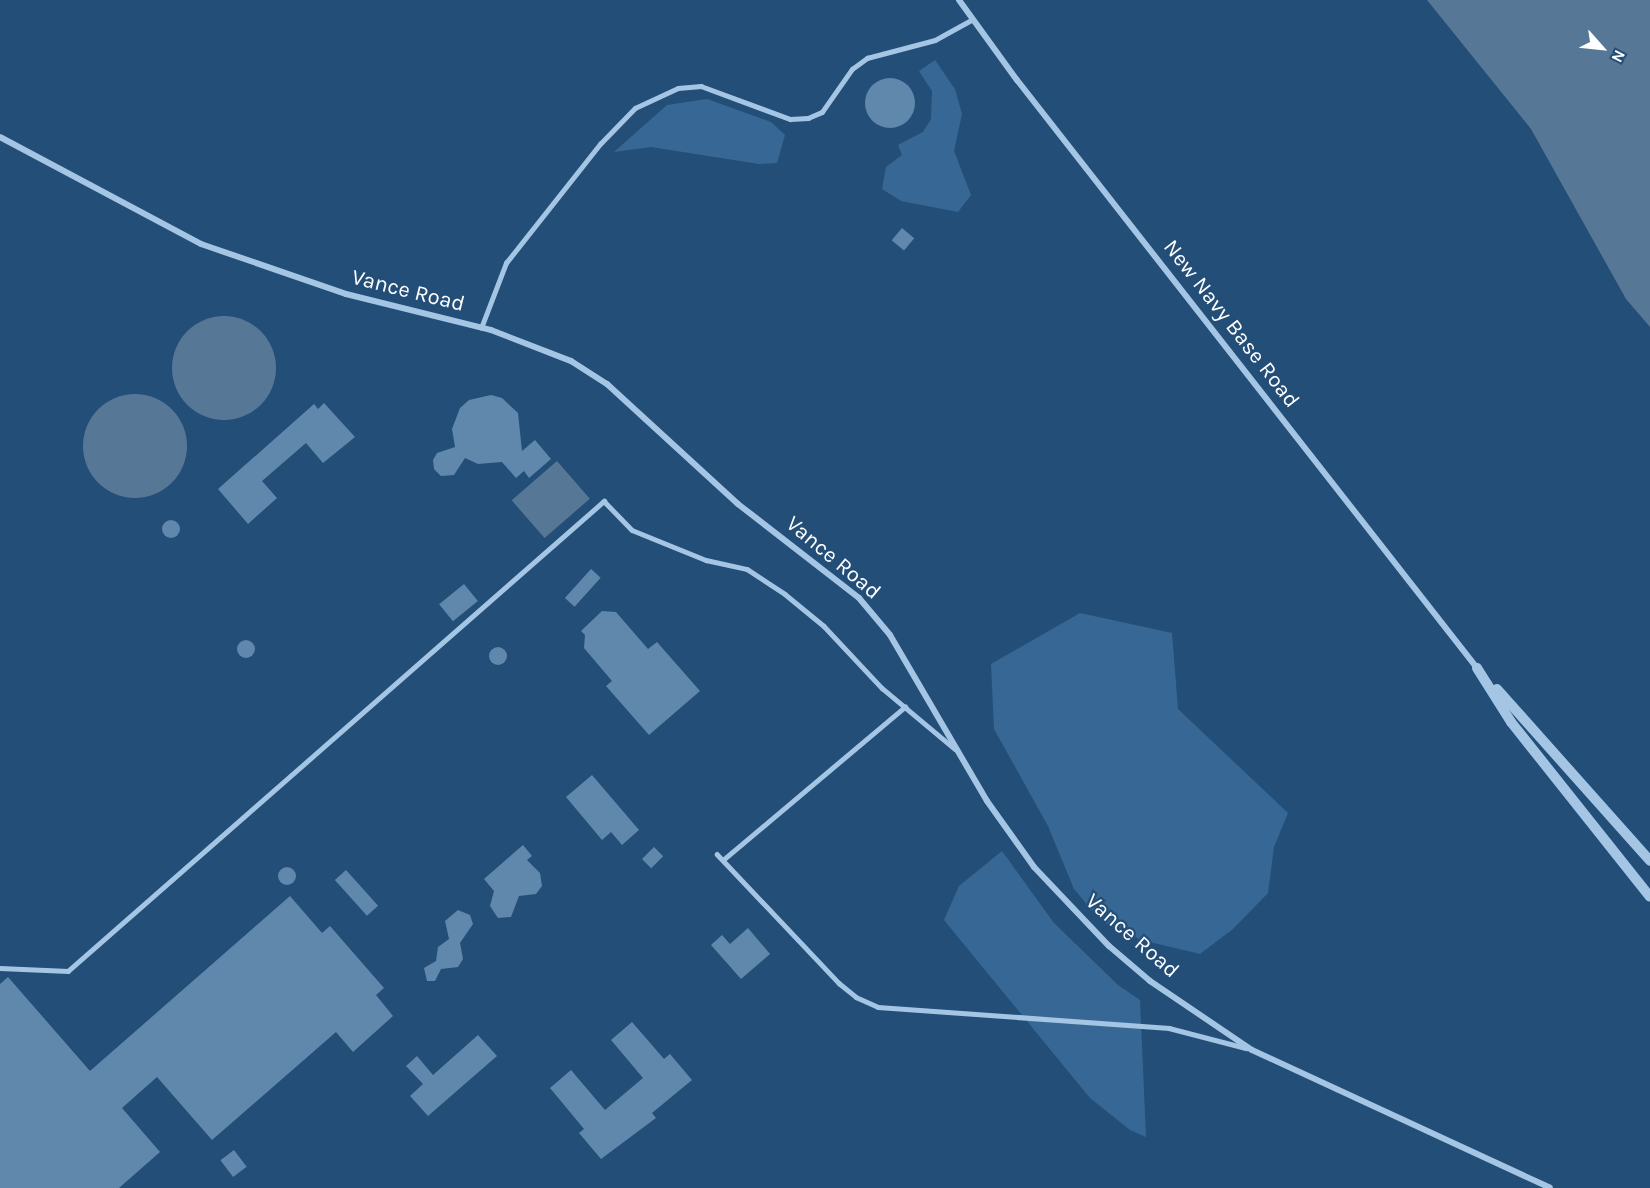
<!DOCTYPE html>
<html>
<head>
<meta charset="utf-8">
<style>
	body { margin:0 }
	#map { position:relative; width:1650px; height:1188px; overflow:hidden; background:#234e78; font-family:Karla,sans-serif }
	div>[style] { position:absolute }
	.green>* { inset:0; background:#376895 }
	.water>* { inset:0; background:#577796; transform-origin:0 0 }
	.round { border-radius:50% }
	.building>* { inset:0; background:#6088ac; transform-origin:0 0 }
	.service>* { height:4.5px; margin:-2.25px; padding:0 2.25px; transform-origin:2.25px; border-radius:2.25px; background:#a4c6e4 }
	.minor>* { height:6px; margin:-3px; padding:0 3px; transform-origin:3px; border-radius:3px; background:#a4c6e4 }
	.tertiary>* { height:10px; margin:-5px; padding:0 5px; transform-origin:5px; border-radius:5px; background:#a4c6e4 }
	span { translate:-50% -50%; white-space:nowrap; text-align:center; line-height:1.15; -webkit-text-stroke:4.5px #234e78; paint-order:stroke }
	.street-label { font-size:22px; color:#fff }
	.north { position:absolute; left:1572px; top:18px; width:60px; height:60px; -webkit-text-stroke:4px #234e78; paint-order:stroke; rotate:117deg; font-size:16px; font-weight:700; line-height:24px; text-align:center; color:#fff }
	.north::after { content:''; display:block; margin:auto; width:21px; height:27px; background:#fff; clip-path:polygon(50% 0,100% 100%,50% 72%,0 100%) }
</style>
</head>
<body>
<div id="map">
	<div class="green">
		<div style="clip-path:polygon(935px 60px,955px 89px,962px 114px,954px 151px,971px 195px,958px 212px,901px 201px,882px 189px,886px 167px,902px 155px,898px 145px,923px 132px,931px 119px,932px 91px,919px 71px)"></div>
		<div style="clip-path:polygon(707px 99px,771px 122px,785px 135px,777px 163px,759px 164px,651px 147px,614px 152px,667px 105px)"></div>
		<div style="clip-path:polygon(1080px 613px,1172px 633px,1178px 709px,1288px 813px,1274px 847px,1268px 893px,1233px 929px,1200px 954px,1129px 937px,1100px 920px,1074px 889px,1048px 826px,994px 729px,991px 664px)"></div>
		<div style="clip-path:polygon(1002px 851px,1054px 923px,1118px 985px,1140px 1000px,1146px 1137px,1130px 1130px,1090px 1098px,944px 920px,959px 886px)"></div>
	</div>
	<div class="water">
		<div style="clip-path:polygon(1427px 0,1650px 0,1650px 327px,1626px 299px,1531px 129px)"></div>
		<div class="round" style="left:172px;top:316px;width:104px;height:104px"></div>
		<div class="round" style="left:83px;top:394px;width:104px;height:104px"></div>
		<div style="left:557px;top:461px;width:50px;height:60px;rotate:49deg"></div>
	</div>
	<div class="building">
		<div class="round" style="left:865px;top:78px;width:50px;height:50px"></div>
		<div style="left:902px;top:228px;width:16px;height:16px;rotate:40deg"></div>
		<div style="clip-path:polygon(491px 395px,502px 398px,518px 413px,522px 451px,535px 440px,551px 459px,529px 478px,524px 471px,516px 478px,502px 462px,478px 464px,465px 458px,454px 475px,441px 476px,434px 469px,433px 460px,437px 453px,455px 447px,452px 429px,460px 408px,469px 400px)"></div>
		<div style="clip-path:polygon(324px 403px,355px 437px,323px 463px,306px 443px,262px 481px,277px 498px,248px 524px,218px 489px,314px 404px,318px 409px)"></div>
		<div class="round" style="left:162px;top:520px;width:18px;height:18px"></div>
		<div style="left:591px;top:569px;width:13px;height:39px;rotate:42deg"></div>
		<div style="left:464px;top:584px;width:22px;height:32px;rotate:51deg"></div>
		<div style="clip-path:polygon(602px 611px,616px 612px,648px 649px,657px 642px,700px 691px,649px 735px,606px 686px,612px 681px,584px 648px,585px 635px,581px 631px)"></div>
		<div class="round" style="left:237px;top:640px;width:18px;height:18px"></div>
		<div class="round" style="left:489px;top:647px;width:18px;height:18px"></div>
		<div style="clip-path:polygon(592px 775px,639px 830px,622px 845px,611px 832px,602px 840px,566px 797px)"></div>
		<div style="clip-path:polygon(523px 845px,532px 856px,527px 860px,540px 873px,542px 886px,536px 894px,519px 896px,511px 917px,498px 918px,490px 906px,494px 891px,484px 879px)"></div>
		<div style="left:654px;top:847px;width:13px;height:17px;rotate:45deg"></div>
		<div class="round" style="left:278px;top:867px;width:18px;height:18px"></div>
		<div style="left:346px;top:870px;width:48px;height:15px;rotate:48deg"></div>
		<div style="clip-path:polygon(290px 896px,322px 933px,330px 926px,384px 988px,376px 995px,393px 1016px,353px 1052px,336px 1032px,212px 1140px,157px 1077px,122px 1108px,160px 1152px,119px 1188px,0 1188px,0 984px,8px 977px,90px 1071px)"></div>
		<div style="clip-path:polygon(458px 910px,470px 915px,473px 924px,460px 943px,463px 959px,458px 967px,441px 969px,435px 981px,427px 981px,424px 968px,436px 961px,438px 947px,449px 939px,445px 921px)"></div>
		<div style="clip-path:polygon(748px 928px,770px 954px,741px 979px,711px 945px,722px 935px,730px 944px)"></div>
		<div style="clip-path:polygon(632px 1022px,664px 1059px,670px 1054px,692px 1080px,652px 1113px,656px 1118px,601px 1159px,579px 1133px,584px 1129px,550px 1088px,571px 1070px,605px 1110px,643px 1078px,611px 1040px)"></div>
		<div style="clip-path:polygon(478px 1035px,497px 1056px,428px 1116px,410px 1096px,423px 1084px,406px 1066px,417px 1056px,433px 1075px)"></div>
		<div style="left:234px;top:1150px;width:21px;height:17px;rotate:53deg"></div>
	</div>
	<div class="service">
		<div style="left:481px;top:328px;width:70px;rotate:-69deg"></div>
		<div style="left:506px;top:263px;width:152px;rotate:-51.7deg"></div>
		<div style="left:600px;top:144px;width:50px;rotate:-45.8deg"></div>
		<div style="left:635px;top:108px;width:47px;rotate:-24.9deg"></div>
		<div style="left:678px;top:88px;width:23px;rotate:-5deg"></div>
		<div style="left:701px;top:86px;width:95px;rotate:20.3deg"></div>
		<div style="left:790px;top:119px;width:18px;rotate:-3deg"></div>
		<div style="left:808px;top:118px;width:15px;rotate:-23deg"></div>
		<div style="left:822px;top:112px;width:52px;rotate:-55.1deg"></div>
		<div style="left:852px;top:69px;width:19px;rotate:-36deg"></div>
		<div style="left:867px;top:58px;width:70px;rotate:-14.8deg"></div>
		<div style="left:935px;top:40px;width:43px;rotate:-28.9deg"></div>
		<div style="left:717px;top:854px;width:178px;rotate:46.6deg"></div>
		<div style="left:839px;top:983px;width:22px;rotate:39deg"></div>
		<div style="left:856px;top:997px;width:24px;rotate:24deg"></div>
		<div style="left:878px;top:1007px;width:292px;rotate:4.1deg"></div>
		<div style="left:1169px;top:1028px;width:80px;rotate:14.6deg"></div>
		<div style="left:723px;top:860px;width:238px;rotate:-40.1deg"></div>
		<div style="left:0;top:968px;width:68px;rotate:2.5deg"></div>
		<div style="left:68px;top:971px;width:713px;rotate:-41.25deg"></div>
		<div style="left:604px;top:501px;width:40px;rotate:46deg"></div>
		<div style="left:632px;top:530px;width:80px;rotate:22.1deg"></div>
		<div style="left:706px;top:560px;width:42px;rotate:12.4deg"></div>
		<div style="left:747px;top:569px;width:45px;rotate:33.3deg"></div>
		<div style="left:785px;top:594px;width:50px;rotate:39.4deg"></div>
		<div style="left:824px;top:626px;width:85px;rotate:46.9deg"></div>
		<div style="left:882px;top:688px;width:95px;rotate:39.9deg"></div>
	</div>
	<div class="minor">
		<div style="left:959px;top:0;width:99px;rotate:54.1deg"></div>
		<div style="left:1017px;top:80px;width:747px;rotate:51.96deg"></div>
		<div style="left:0;top:137px;width:228px;rotate:28deg"></div>
		<div style="left:201px;top:244px;width:153px;rotate:19deg"></div>
		<div style="left:346px;top:294px;width:149px;rotate:13.9deg"></div>
		<div style="left:491px;top:330px;width:86px;rotate:21.2deg"></div>
		<div style="left:571px;top:361px;width:43px;rotate:32.6deg"></div>
		<div style="left:607px;top:384px;width:178px;rotate:42.5deg"></div>
		<div style="left:738px;top:504px;width:153px;rotate:37.8deg"></div>
		<div style="left:859px;top:598px;width:48px;rotate:50deg"></div>
		<div style="left:890px;top:635px;width:192px;rotate:59.7deg"></div>
		<div style="left:987px;top:801px;width:81px;rotate:54.5deg"></div>
		<div style="left:1034px;top:867px;width:109px;rotate:46.5deg"></div>
		<div style="left:1109px;top:946px;width:54px;rotate:40.5deg"></div>
		<div style="left:1150px;top:981px;width:123px;rotate:34.1deg"></div>
		<div style="left:1252px;top:1050px;width:328px;rotate:24.8deg"></div>
	</div>
	<div class="tertiary">
		<div style="left:1477px;top:668px;width:64px;rotate:57.8deg"></div>
		<div style="left:1511px;top:722px;width:223px;rotate:51.5deg"></div>
		<div style="left:1497px;top:689px;width:230px;rotate:48.3deg"></div>
	</div>
	<div class="street-label">
		<span style="left:408px;top:291px;rotate:14deg">Vance Road</span>
		<span style="left:1231px;top:324px;rotate:52deg">New Navy Base Road</span>
		<span style="left:833px;top:558px;rotate:40deg">Vance Road</span>
		<span style="left:1132px;top:936px;rotate:41deg">Vance Road</span>
	</div>
	<div class="north">N</div>
</div>
</body>
</html>
